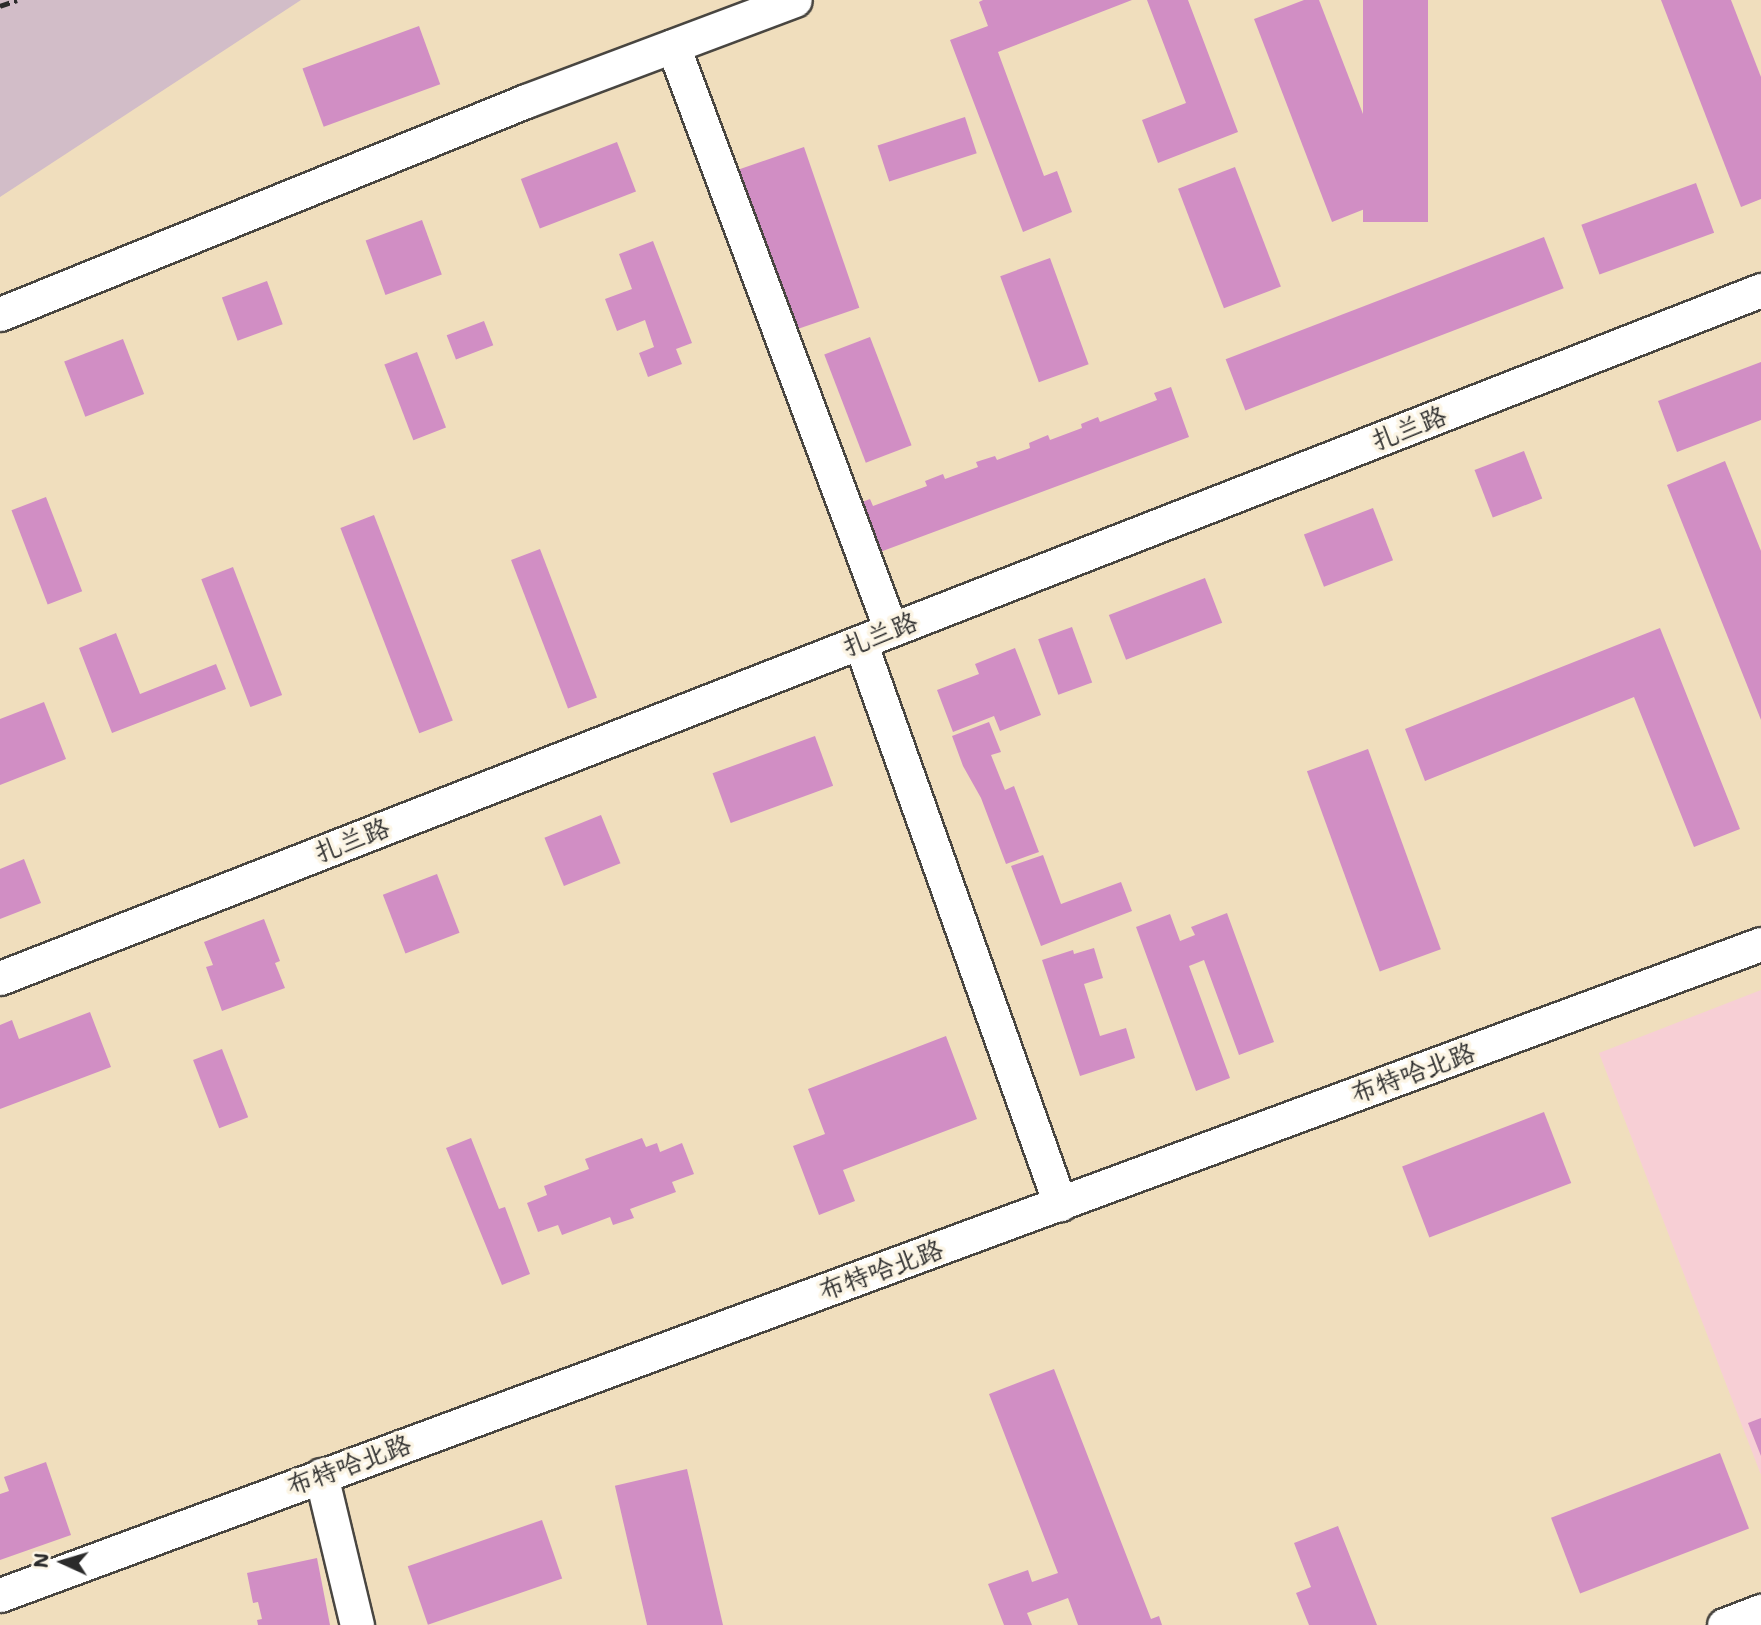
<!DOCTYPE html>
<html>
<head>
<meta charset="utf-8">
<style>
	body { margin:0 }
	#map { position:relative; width:1761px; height:1625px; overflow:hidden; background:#f0debd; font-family:"Shantell Sans","LXGW WenKai TC",sans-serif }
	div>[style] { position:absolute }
	.built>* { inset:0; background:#f7cfd5 }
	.industrial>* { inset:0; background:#d2bdc8 }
	.building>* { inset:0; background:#d18ec4; transform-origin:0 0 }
	.roads { filter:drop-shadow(2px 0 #494641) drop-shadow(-2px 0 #494641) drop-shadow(0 2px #494641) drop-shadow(0 -2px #494641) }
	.minor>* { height:33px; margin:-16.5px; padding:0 16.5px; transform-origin:16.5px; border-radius:16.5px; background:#fff }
	.rail>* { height:5px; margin-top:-2.5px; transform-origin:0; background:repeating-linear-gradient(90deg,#2b2b2b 0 10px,transparent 0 15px) }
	span { translate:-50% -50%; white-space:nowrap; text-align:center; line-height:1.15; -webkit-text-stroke:7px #fcf5e5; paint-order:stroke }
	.street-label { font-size:26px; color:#2b2b2b }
	.north { position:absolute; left:28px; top:1527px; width:70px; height:70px; -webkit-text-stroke:5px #fcf5e5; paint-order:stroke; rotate:274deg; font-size:19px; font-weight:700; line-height:28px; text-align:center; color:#2b2b2b }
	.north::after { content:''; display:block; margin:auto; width:24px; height:32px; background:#2b2b2b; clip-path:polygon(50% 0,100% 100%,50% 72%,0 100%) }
</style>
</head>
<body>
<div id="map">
	<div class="built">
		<div style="clip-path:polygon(1761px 990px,1761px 1475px,1599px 1053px)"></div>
	</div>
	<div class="industrial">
		<div style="clip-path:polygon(0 0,301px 0,0 197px)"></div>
	</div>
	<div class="building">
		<div style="clip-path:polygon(983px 0,1132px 0,998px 52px,1044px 176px,1057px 171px,1072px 212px,1023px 232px,950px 40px,988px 26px,979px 2px)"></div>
		<div style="clip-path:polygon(1147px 0,1188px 0,1238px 132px,1158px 163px,1142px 120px,1186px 103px)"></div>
		<div style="clip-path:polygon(1304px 0,1319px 0,1395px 197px,1332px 222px,1254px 19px)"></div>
		<div style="left:1363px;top:0;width:65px;height:222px"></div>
		<div style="clip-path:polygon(1661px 0,1731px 0,1761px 77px,1761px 199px,1741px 207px)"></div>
		<div style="left:419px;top:26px;width:62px;height:124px;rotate:70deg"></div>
		<div style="left:965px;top:117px;width:38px;height:92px;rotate:72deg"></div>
		<div style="left:617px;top:142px;width:53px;height:103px;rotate:69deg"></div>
		<div style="left:804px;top:147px;width:170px;height:69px;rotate:71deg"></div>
		<div style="left:1235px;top:167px;width:128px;height:61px;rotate:69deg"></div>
		<div style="left:1696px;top:183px;width:53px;height:122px;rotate:70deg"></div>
		<div style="left:422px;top:220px;width:58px;height:60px;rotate:70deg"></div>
		<div style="left:1544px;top:237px;width:55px;height:341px;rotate:69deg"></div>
		<div style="clip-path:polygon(653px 241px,692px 343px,676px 349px,682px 364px,648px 377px,639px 353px,654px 347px,645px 320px,617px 331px,605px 299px,632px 289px,619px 254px)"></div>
		<div style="left:1050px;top:258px;width:113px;height:53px;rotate:70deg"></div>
		<div style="left:267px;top:281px;width:46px;height:48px;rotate:70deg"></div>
		<div style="left:484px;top:321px;width:26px;height:40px;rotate:69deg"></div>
		<div style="left:870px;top:337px;width:116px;height:49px;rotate:69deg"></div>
		<div style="left:123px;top:339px;width:59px;height:63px;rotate:69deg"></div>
		<div style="left:417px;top:352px;width:81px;height:35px;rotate:69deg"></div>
		<div style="clip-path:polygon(1761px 362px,1761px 420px,1677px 452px,1658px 401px)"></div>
		<div style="clip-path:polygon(1171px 387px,1189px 437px,872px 555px,854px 505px,870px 499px,873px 506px,927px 486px,925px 481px,943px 474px,945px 479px,978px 467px,976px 462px,995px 456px,997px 460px,1030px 448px,1029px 443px,1048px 435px,1050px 440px,1082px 428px,1081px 424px,1098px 417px,1100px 422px,1157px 400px,1154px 393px)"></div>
		<div style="left:1524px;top:451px;width:51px;height:53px;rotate:69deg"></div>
		<div style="clip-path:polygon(1725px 461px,1761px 551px,1761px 720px,1667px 485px)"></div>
		<div style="left:46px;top:497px;width:101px;height:37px;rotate:69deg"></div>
		<div style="left:1373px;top:508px;width:56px;height:74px;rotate:69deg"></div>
		<div style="left:374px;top:515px;width:220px;height:36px;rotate:69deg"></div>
		<div style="left:540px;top:549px;width:159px;height:31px;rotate:69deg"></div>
		<div style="left:233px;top:567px;width:137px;height:34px;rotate:69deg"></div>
		<div style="left:1205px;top:578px;width:48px;height:103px;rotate:69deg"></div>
		<div style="left:1072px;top:627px;width:59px;height:36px;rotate:70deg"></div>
		<div style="clip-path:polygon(1660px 628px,1740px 829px,1694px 847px,1634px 697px,1425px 781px,1405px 729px)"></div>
		<div style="clip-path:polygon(116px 633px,140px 694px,216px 664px,226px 689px,112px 733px,79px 648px)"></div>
		<div style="clip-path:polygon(1015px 648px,1041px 715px,1000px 731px,994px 716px,953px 732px,937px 690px,979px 674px,975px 664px)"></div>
		<div style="clip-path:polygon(44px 702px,66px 759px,0 785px,0 719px)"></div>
		<div style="clip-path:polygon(989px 722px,1001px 752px,991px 755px,1005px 790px,1014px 786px,1039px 852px,1006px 864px,981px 798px,963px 766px,952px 736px)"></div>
		<div style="left:815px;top:736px;width:53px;height:109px;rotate:70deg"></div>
		<div style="left:1368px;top:749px;width:213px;height:65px;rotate:70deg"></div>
		<div style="left:601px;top:815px;width:52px;height:61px;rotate:68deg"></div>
		<div style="clip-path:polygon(1043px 855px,1061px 904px,1121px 882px,1132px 911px,1041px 946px,1011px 866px)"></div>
		<div style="clip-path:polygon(24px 859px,41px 903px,0 919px,0 869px)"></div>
		<div style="left:437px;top:874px;width:63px;height:58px;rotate:69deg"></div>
		<div style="clip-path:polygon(1227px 913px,1274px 1042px,1239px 1055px,1204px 960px,1189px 966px,1230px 1078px,1196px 1091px,1136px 927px,1170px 914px,1180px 941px,1195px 935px,1191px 927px)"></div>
		<div style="clip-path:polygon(264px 919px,280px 961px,275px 963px,285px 988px,222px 1011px,206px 967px,213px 965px,204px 942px)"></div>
		<div style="clip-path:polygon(1094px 948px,1103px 978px,1084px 984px,1100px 1036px,1126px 1028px,1135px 1058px,1080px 1076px,1042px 960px,1073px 950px,1074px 954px)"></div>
		<div style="clip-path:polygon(90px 1012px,111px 1067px,0 1109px,0 1025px,12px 1020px,19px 1039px)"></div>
		<div style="clip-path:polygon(946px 1036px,977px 1119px,843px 1170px,855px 1201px,819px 1215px,793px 1146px,825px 1134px,808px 1089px)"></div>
		<div style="left:222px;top:1049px;width:73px;height:31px;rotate:69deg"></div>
		<div style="left:1544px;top:1112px;width:76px;height:152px;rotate:69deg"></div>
		<div style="clip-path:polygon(471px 1138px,499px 1209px,505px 1207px,530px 1274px,502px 1285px,446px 1148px)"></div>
		<div style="clip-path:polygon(642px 1138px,646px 1147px,657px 1143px,660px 1152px,682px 1143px,694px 1174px,672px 1182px,676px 1192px,630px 1209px,634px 1218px,613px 1225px,610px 1217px,562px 1235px,558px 1225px,538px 1232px,527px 1203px,547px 1195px,544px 1186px,589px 1169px,585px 1159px)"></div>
		<div style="clip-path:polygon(1054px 1369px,1151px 1619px,1159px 1616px,1162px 1625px,1078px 1625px,1068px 1598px,1027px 1613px,1032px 1625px,1004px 1625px,988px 1584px,1028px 1570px,1032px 1582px,1058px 1573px,989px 1394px)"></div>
		<div style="clip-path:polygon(1761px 1418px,1761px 1456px,1748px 1423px)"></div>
		<div style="left:1720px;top:1453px;width:81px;height:181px;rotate:69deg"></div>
		<div style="clip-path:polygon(46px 1462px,71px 1535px,0 1560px,0 1494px,9px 1491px,4px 1477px)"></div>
		<div style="left:687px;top:1469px;width:160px;height:74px;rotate:77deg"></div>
		<div style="left:542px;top:1520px;width:62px;height:142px;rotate:71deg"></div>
		<div style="clip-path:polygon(1338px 1526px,1377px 1625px,1309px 1625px,1296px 1593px,1311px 1587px,1294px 1543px)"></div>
		<div style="clip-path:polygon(317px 1558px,330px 1625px,258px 1625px,257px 1620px,262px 1619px,258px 1602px,253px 1603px,247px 1573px)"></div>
	</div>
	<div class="roads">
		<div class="minor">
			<div style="left:673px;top:46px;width:623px;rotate:69.53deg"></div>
			<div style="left:0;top:314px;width:567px;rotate:-22.05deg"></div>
			<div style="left:526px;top:101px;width:287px;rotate:-20.6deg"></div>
			<div style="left:860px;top:642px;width:597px;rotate:70.41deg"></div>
			<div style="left:0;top:978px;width:1891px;rotate:-21.34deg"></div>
			<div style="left:321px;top:1475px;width:154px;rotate:76.5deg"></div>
			<div style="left:0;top:1595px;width:1877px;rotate:-20.29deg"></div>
			<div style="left:1724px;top:1625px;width:40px;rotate:-21deg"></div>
		</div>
	</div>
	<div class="rail">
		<div style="left:0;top:6px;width:18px;rotate:-19deg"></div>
	</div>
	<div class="street-label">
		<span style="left:1409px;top:428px;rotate:-21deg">扎兰路</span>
		<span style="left:880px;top:634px;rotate:-21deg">扎兰路</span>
		<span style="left:352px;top:840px;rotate:-21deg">扎兰路</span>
		<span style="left:1413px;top:1073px;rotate:-20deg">布特哈北路</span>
		<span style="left:881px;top:1270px;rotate:-20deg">布特哈北路</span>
		<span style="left:349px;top:1465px;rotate:-20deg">布特哈北路</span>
	</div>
	<div class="north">N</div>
</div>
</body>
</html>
